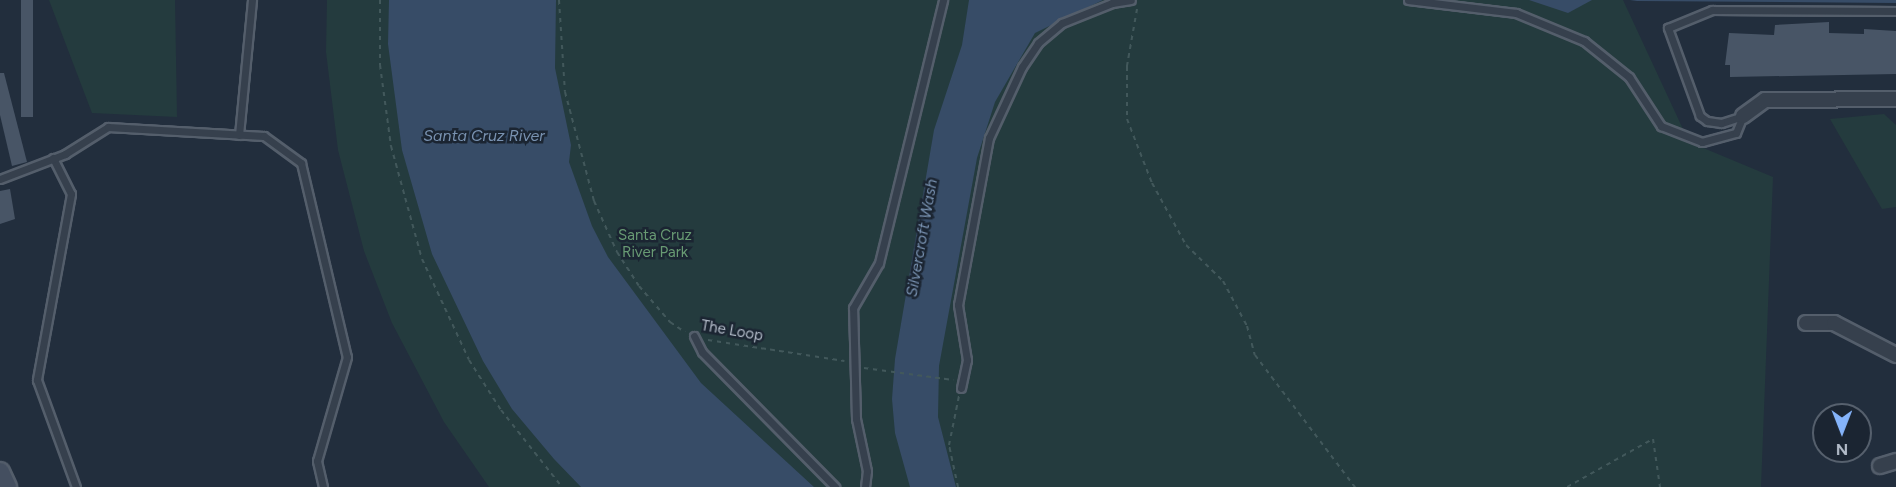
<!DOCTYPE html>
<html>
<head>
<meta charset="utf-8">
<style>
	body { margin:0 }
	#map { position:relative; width:1896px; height:487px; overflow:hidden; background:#222e3d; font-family:Figtree,sans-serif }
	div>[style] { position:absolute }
	.green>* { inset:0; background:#243b3e }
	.water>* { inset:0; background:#374c67 }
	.building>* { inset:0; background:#485566; transform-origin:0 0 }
	.path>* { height:2px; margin-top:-1px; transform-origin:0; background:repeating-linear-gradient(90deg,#42585b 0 4.5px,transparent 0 9px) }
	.roads { filter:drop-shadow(2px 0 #545e6b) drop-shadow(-2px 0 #545e6b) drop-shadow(0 2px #545e6b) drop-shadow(0 -2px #545e6b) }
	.service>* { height:7px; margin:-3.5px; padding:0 3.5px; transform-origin:3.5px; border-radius:3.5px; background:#36404d }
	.minor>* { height:14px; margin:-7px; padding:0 7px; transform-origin:7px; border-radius:7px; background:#36404d }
	.secondary>* { height:18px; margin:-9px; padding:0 9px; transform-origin:9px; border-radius:9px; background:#444f60 }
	span { translate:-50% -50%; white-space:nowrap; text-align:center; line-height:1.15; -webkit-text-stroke:5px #1b2532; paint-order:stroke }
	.park-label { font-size:15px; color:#689a73 }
	.street-label { font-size:15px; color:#b2bbc8 }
	.water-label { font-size:16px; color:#7992b1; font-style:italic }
	.north { position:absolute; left:1812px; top:403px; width:60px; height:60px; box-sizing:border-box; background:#1b2532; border:2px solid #57616e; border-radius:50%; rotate:180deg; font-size:16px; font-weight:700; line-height:24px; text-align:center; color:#b2bbc8 }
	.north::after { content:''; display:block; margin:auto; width:21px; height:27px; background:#85b4fb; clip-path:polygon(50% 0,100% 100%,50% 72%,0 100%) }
</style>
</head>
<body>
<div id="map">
	<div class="green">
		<div style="clip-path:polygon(49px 0,175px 0,177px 117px,92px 113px)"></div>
		<div style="clip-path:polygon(327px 0,1623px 0,1689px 142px,1773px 177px,1761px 487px,489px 487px,444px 422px,392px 323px,364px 251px,338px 150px,326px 52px)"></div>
		<div style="clip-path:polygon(1884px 114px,1896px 125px,1896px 207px,1882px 209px,1830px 119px)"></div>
	</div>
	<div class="water">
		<div style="clip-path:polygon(389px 0,556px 0,555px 68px,571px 145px,569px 162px,592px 226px,608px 257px,701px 383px,814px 487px,581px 487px,554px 459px,512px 409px,483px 361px,432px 254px,402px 150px,388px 44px)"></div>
		<div style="clip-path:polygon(969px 0,1103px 0,1035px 33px,995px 102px,977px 158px,939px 366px,938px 417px,956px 487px,910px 487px,895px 433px,892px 399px,895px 359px,934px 130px,962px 45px)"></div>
		<div style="clip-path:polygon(1529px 0,1592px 0,1568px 13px)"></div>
		<div style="clip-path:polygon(1630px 0,1896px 0,1896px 3px,1637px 1px)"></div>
	</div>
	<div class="building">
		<div style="left:21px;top:0;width:12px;height:117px"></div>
		<div style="clip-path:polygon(1829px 22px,1829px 33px,1864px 34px,1864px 29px,1896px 31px,1896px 74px,1730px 77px,1730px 65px,1725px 65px,1729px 33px,1774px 35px,1775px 25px)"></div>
		<div style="clip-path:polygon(0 73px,4px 73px,27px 162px,12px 166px,0 115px)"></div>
		<div style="clip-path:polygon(10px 189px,15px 219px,0 224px,0 191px)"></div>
	</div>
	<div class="path">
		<div style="left:380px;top:0;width:65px;rotate:90deg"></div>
		<div style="left:380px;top:65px;width:82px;rotate:82.3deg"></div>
		<div style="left:391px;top:146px;width:117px;rotate:74.7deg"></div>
		<div style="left:422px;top:259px;width:111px;rotate:65deg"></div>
		<div style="left:469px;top:360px;width:59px;rotate:57.4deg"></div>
		<div style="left:501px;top:410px;width:98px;rotate:51.6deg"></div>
		<div style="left:559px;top:0;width:92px;rotate:86.3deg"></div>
		<div style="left:565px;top:92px;width:113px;rotate:75.1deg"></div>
		<div style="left:594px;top:201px;width:56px;rotate:65.7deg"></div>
		<div style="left:617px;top:252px;width:40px;rotate:57.1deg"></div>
		<div style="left:639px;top:286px;width:48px;rotate:49.3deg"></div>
		<div style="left:670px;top:322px;width:18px;rotate:34deg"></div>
		<div style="left:1137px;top:9px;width:58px;rotate:100deg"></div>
		<div style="left:1127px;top:66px;width:53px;rotate:90deg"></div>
		<div style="left:1127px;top:119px;width:69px;rotate:68.7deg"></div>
		<div style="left:1152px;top:183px;width:71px;rotate:61.3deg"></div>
		<div style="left:1186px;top:245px;width:52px;rotate:44.2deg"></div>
		<div style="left:1223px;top:281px;width:51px;rotate:61.9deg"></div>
		<div style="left:1247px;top:326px;width:30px;rotate:75deg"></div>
		<div style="left:1255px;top:355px;width:166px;rotate:52.9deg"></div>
		<div style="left:708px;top:340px;width:138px;rotate:8.8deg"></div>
		<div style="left:864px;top:368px;width:90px;rotate:7.7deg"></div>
		<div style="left:958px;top:487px;width:43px;rotate:-102.1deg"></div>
		<div style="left:949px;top:445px;width:50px;rotate:-78.5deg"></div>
		<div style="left:1567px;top:487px;width:98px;rotate:-29.2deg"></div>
		<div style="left:1653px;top:439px;width:49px;rotate:81.7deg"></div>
	</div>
	<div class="roads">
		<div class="service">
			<div style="left:1408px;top:0;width:109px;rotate:6.9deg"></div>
			<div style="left:1516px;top:13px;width:74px;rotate:22.4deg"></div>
			<div style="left:1584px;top:41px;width:58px;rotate:38.7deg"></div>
			<div style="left:1629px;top:77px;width:59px;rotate:56.9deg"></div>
			<div style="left:1661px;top:126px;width:44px;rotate:21.3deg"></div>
			<div style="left:1702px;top:142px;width:35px;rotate:-15deg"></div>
			<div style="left:1736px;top:133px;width:18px;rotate:-68deg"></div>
			<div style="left:1743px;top:116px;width:23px;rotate:162deg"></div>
			<div style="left:1721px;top:123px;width:14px;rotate:-172deg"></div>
			<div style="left:1707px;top:121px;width:9px;rotate:-144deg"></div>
			<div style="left:1700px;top:116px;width:94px;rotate:-110deg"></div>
			<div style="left:1668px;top:28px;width:48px;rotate:-22.2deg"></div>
			<div style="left:1712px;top:10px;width:184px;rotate:0.3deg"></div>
			<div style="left:239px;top:135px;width:136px;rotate:-84.5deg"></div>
			<div style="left:53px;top:158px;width:40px;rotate:63.4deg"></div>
			<div style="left:71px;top:194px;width:189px;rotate:100.4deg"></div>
			<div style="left:37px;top:380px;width:114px;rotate:70deg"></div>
			<div style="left:0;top:179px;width:70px;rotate:-21deg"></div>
			<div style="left:65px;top:154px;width:51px;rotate:-32.1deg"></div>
			<div style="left:108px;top:127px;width:156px;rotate:3.3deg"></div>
			<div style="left:264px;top:136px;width:46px;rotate:36.1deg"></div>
			<div style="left:301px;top:163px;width:199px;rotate:76.7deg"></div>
			<div style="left:347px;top:357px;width:108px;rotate:106.1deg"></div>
			<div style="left:317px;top:461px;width:27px;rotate:77deg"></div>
			<div style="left:694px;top:336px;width:18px;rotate:63deg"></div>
			<div style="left:702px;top:352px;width:190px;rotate:45.4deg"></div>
			<div style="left:961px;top:388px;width:29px;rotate:-78deg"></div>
			<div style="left:967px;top:360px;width:56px;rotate:-99.3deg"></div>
			<div style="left:958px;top:305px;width:170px;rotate:-79.5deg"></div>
			<div style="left:989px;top:138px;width:78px;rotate:-65.1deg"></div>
			<div style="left:1022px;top:67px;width:29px;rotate:-56deg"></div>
			<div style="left:1038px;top:43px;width:31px;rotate:-40deg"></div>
			<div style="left:1062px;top:23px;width:54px;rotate:-21.8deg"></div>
			<div style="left:1112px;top:3px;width:19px;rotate:-9deg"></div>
			<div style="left:865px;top:487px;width:16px;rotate:-83deg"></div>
			<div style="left:867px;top:471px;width:53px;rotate:-101.9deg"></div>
			<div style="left:856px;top:419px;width:111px;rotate:-91.5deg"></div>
			<div style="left:853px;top:308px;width:52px;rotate:-60deg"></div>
			<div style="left:879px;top:263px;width:271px;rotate:-76.3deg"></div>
		</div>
		<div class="minor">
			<div style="left:1743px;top:116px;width:27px;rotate:-36deg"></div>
			<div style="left:1765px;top:100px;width:131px;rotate:-0.4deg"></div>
			<div style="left:1806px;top:323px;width:28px"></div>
			<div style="left:1834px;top:323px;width:70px;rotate:27.3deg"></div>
			<div style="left:1880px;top:466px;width:17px;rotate:-17deg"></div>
		</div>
		<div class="secondary">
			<div style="left:0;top:472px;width:17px;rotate:65deg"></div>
		</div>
	</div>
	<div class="park-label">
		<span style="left:655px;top:244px">Santa Cruz<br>River Park</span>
	</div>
	<div class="street-label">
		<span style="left:732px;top:331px;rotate:10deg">The Loop</span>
	</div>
	<div class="water-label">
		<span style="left:484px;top:136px">Santa Cruz River</span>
		<span style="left:922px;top:238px;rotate:-80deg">Silvercroft Wash</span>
	</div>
	<div class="north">N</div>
</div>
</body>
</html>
